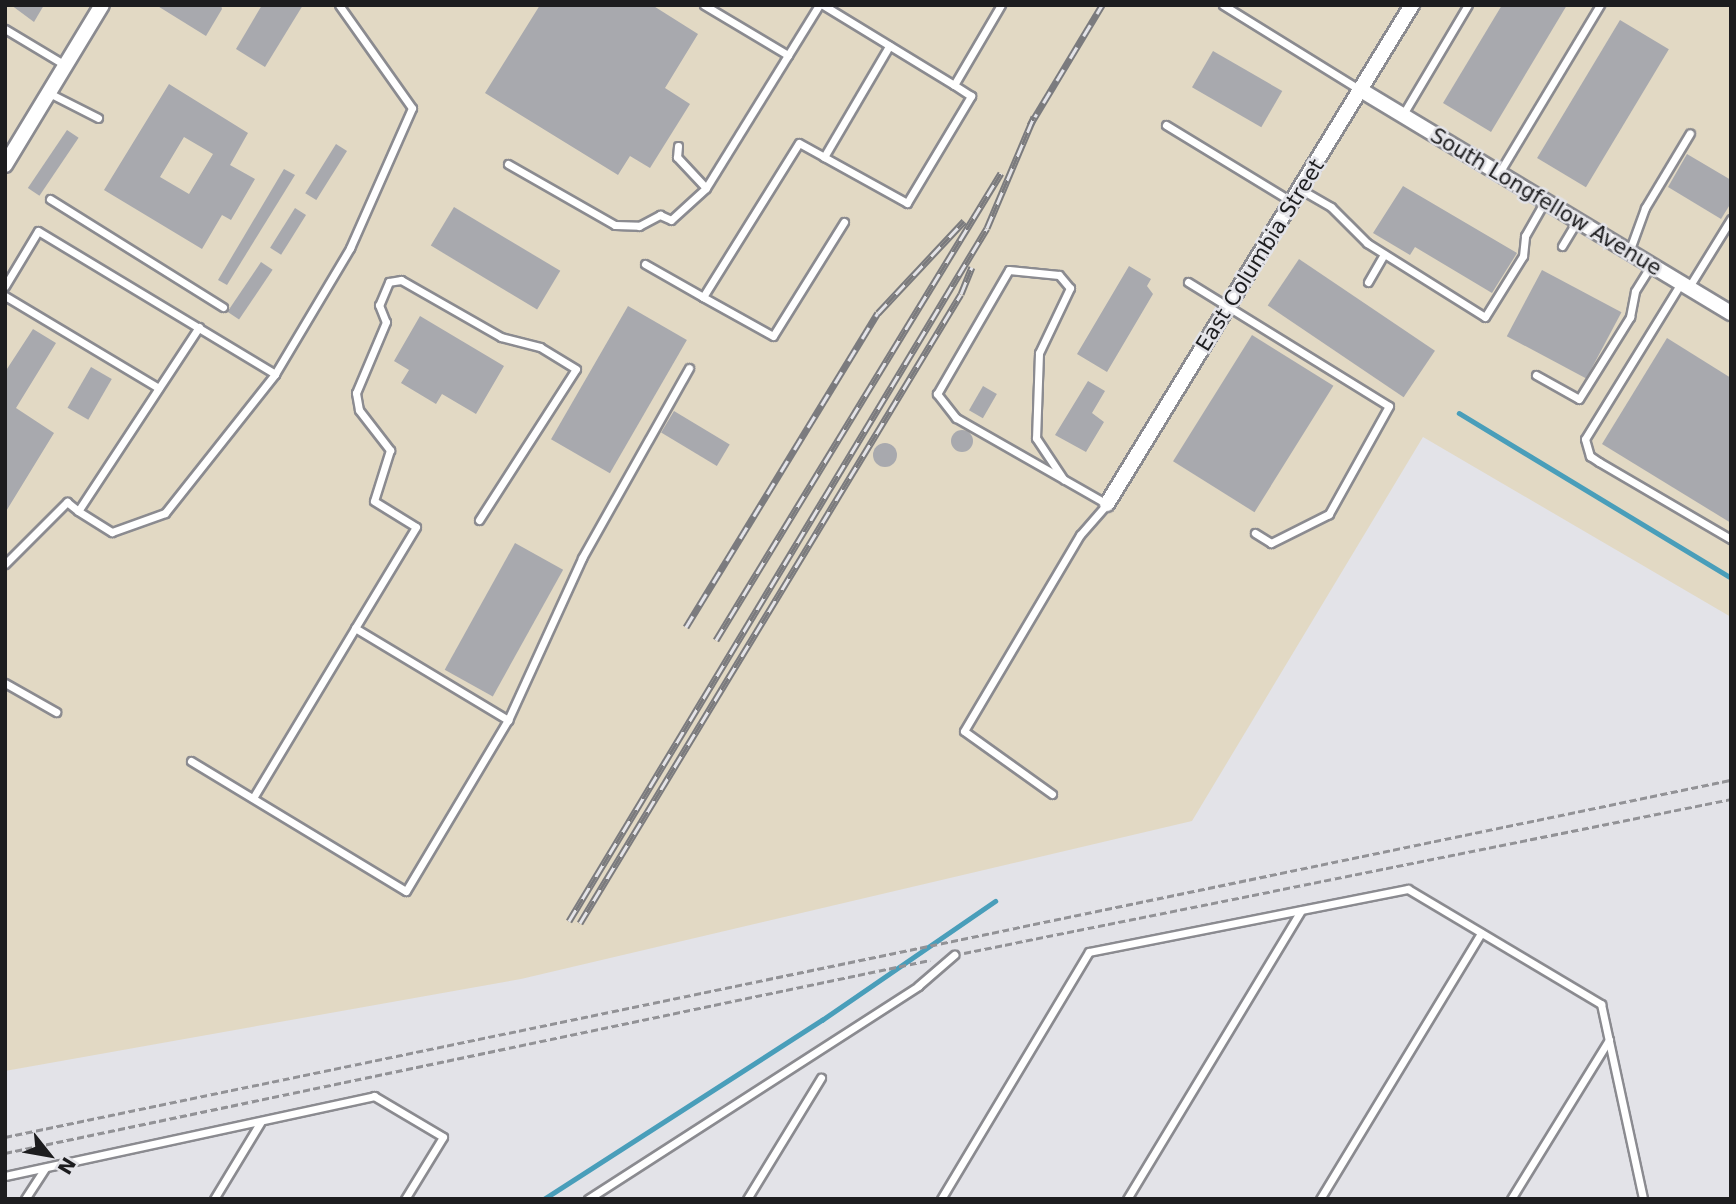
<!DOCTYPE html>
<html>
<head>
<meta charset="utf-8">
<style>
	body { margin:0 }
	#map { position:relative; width:1736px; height:1204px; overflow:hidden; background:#e3e3e8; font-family:"DejaVu Sans",sans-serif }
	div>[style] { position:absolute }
	.industrial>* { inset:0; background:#e2d9c4 }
	.stream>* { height:4.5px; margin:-2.25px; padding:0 2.25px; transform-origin:2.25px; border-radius:2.25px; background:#499eba }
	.building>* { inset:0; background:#a8a9ae; transform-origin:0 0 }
	.round { border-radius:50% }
	.path>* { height:2.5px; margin-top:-1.25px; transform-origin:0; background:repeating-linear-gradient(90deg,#929296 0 7px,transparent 0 10.5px) }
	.roads { filter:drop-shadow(2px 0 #8b8b90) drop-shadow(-2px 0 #8b8b90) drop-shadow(0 2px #8b8b90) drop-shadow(0 -2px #8b8b90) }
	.lane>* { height:7px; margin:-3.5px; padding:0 3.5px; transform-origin:3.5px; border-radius:3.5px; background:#fff }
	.street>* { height:14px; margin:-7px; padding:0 7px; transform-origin:7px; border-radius:7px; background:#fff }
	.rail>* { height:7px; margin-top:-3.5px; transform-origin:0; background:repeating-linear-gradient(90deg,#e3e3e8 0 13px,#7b7b7e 0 26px); box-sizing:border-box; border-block:2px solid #7b7b7e }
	span { translate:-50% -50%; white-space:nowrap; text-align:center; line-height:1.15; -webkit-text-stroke:5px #e3e3e8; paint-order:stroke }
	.street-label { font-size:21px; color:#1d1d1f }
	.frame { position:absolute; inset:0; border:7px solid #1d1d1f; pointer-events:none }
	.north { position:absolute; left:14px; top:1120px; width:70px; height:70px; -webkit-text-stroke:5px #e3e3e8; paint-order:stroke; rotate:121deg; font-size:19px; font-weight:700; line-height:28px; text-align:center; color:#1d1d1f }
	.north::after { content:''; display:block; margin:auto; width:24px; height:32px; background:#1d1d1f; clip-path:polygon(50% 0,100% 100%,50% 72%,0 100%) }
</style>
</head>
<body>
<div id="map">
	<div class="industrial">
		<div style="clip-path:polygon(5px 5px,1731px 5px,1731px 617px,1423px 437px,1192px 821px,521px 979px,5px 1071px)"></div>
	</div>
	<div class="stream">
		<div style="left:1459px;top:413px;width:318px;rotate:31.2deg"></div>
		<div style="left:544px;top:1199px;width:331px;rotate:-32.8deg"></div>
		<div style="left:822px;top:1020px;width:210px;rotate:-34.5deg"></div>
	</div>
	<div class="building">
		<div style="clip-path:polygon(11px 5px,44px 5px,34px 22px)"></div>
		<div style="clip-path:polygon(156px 5px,221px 5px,222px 9px,206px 36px)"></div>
		<div style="clip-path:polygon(262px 5px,303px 5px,265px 67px,236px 49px)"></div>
		<div style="clip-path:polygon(540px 5px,652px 5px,698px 34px,665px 88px,690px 104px,650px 168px,630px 156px,618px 175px,485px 93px)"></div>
		<div style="clip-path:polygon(1502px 5px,1567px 5px,1491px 132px,1443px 103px)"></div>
		<div style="left:1620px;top:20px;width:57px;height:161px;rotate:31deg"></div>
		<div style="left:1213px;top:51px;width:80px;height:42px;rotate:30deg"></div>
		<div style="clip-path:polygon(evenodd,169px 84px,248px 133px,230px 165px,255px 179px,231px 220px,222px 215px,202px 249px,104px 190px,169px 84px,184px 137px,213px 154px,189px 194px,160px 177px,184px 137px)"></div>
		<div style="left:67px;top:130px;width:14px;height:70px;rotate:34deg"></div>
		<div style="left:336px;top:144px;width:13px;height:58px;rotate:32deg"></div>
		<div style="clip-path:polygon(1687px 154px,1731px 180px,1731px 203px,1721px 219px,1668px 187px)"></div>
		<div style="clip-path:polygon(284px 169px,295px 175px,227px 285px,218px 280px)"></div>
		<div style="clip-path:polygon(1403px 186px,1517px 253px,1492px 293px,1415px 247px,1410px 255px,1373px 233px)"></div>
		<div style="left:454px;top:207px;width:124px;height:45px;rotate:31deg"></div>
		<div style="left:295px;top:208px;width:13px;height:47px;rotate:32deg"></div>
		<div style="left:1299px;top:259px;width:164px;height:56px;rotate:34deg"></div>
		<div style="left:261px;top:262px;width:14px;height:60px;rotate:34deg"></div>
		<div style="clip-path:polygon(1129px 266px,1151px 279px,1147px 286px,1153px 294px,1107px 372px,1077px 354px)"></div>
		<div style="left:1542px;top:270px;width:90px;height:75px;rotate:28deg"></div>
		<div style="left:628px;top:306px;width:68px;height:154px;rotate:30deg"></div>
		<div style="clip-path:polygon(420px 316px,504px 366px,476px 414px,442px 394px,436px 404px,401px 383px,409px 370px,394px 361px)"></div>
		<div style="clip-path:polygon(33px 329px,56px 343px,16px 408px,54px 433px,5px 513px,5px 372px)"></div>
		<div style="left:1252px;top:335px;width:96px;height:149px;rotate:32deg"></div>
		<div style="clip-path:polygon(1667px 338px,1731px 378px,1731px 523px,1602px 444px)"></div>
		<div style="left:91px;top:367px;width:24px;height:47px;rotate:30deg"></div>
		<div style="clip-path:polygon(1088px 381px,1105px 391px,1092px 413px,1104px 422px,1086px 452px,1055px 435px)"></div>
		<div style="left:983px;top:386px;width:16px;height:28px;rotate:30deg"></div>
		<div style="left:674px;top:411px;width:65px;height:25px;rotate:31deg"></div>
		<div class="round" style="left:951px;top:430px;width:22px;height:22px"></div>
		<div class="round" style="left:873px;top:443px;width:24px;height:24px"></div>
		<div style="left:515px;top:543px;width:55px;height:145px;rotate:29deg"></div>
	</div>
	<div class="path">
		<div style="left:964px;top:953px;width:782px;rotate:-11.35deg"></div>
		<div style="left:5px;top:1137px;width:1763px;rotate:-11.69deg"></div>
		<div style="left:5px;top:1153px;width:945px;rotate:-11.79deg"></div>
	</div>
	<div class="roads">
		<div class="lane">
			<div style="left:704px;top:5px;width:98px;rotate:30.8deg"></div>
			<div style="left:823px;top:5px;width:153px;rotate:31.4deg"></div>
			<div style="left:954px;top:85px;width:93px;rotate:-59.6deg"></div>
			<div style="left:1223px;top:5px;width:161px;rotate:31.8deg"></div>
			<div style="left:5px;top:29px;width:70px;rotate:31deg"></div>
			<div style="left:49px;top:93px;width:55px;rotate:27deg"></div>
			<div style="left:1402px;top:116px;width:129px;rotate:-59.3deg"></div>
			<div style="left:1166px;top:125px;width:148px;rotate:31.4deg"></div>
			<div style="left:678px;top:146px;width:11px;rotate:95deg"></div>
			<div style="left:677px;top:157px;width:42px;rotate:46.9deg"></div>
			<div style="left:824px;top:157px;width:95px;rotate:29deg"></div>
			<div style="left:907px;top:203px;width:125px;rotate:-59.1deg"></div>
			<div style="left:971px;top:96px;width:20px;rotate:-147deg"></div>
			<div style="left:508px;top:164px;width:123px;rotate:29.7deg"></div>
			<div style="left:615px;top:225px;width:24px;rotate:2deg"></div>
			<div style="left:639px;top:226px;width:24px;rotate:-28deg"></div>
			<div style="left:660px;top:215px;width:12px;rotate:24deg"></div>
			<div style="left:671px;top:220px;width:47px;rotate:-42.4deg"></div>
			<div style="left:706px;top:188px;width:215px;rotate:-58.3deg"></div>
			<div style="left:1499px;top:173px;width:196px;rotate:-59deg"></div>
			<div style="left:1300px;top:189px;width:36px;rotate:30deg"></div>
			<div style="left:1331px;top:207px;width:51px;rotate:45deg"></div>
			<div style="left:1367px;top:243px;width:139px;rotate:32.1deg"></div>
			<div style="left:1485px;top:317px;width:72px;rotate:-58.1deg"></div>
			<div style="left:1523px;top:256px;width:20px;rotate:-84deg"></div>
			<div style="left:1525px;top:236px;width:40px;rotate:-60.3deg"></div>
			<div style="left:50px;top:199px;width:204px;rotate:32deg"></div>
			<div style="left:844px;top:222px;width:134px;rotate:121.9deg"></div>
			<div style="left:773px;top:336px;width:80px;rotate:-150.9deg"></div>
			<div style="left:703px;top:297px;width:181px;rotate:-58.1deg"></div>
			<div style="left:799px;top:143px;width:29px;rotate:29deg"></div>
			<div style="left:824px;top:157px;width:129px;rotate:-59.6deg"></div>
			<div style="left:1562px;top:246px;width:29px;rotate:-59deg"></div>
			<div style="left:1629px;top:252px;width:47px;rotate:-70deg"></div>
			<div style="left:1645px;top:208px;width:87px;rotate:-59deg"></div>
			<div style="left:645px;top:264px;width:67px;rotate:29.6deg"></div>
			<div style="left:1188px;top:282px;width:236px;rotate:31.7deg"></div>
			<div style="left:1389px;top:406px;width:124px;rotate:119.1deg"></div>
			<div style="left:1329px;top:514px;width:65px;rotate:153.4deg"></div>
			<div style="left:1271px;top:543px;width:19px;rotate:-148deg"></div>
			<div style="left:1368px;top:282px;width:32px;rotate:-60deg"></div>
			<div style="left:1681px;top:283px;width:183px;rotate:121.6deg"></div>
			<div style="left:1585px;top:439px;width:18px;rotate:74deg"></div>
			<div style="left:1590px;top:456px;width:11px;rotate:34deg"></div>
			<div style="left:1599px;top:462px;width:153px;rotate:30.3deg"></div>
			<div style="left:5px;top:286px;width:64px;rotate:-59deg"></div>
			<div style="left:38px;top:231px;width:277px;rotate:31.1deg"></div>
			<div style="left:275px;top:374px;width:147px;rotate:-59.2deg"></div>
			<div style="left:350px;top:248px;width:153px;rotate:-66.1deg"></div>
			<div style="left:412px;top:108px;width:126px;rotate:-125.3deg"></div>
			<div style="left:1689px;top:287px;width:80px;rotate:-58.3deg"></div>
			<div style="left:5px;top:296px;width:179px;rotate:30.9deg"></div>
			<div style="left:199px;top:327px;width:220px;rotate:123.3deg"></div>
			<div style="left:78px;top:511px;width:40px;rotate:32deg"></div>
			<div style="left:112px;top:532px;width:56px;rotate:-19.7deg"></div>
			<div style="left:165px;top:513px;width:177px;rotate:-51.6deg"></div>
			<div style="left:1536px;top:375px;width:49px;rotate:29.2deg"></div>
			<div style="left:1579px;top:399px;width:97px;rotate:-58.1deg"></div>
			<div style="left:1630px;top:317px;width:26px;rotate:-79deg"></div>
			<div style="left:1635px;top:291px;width:31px;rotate:-58deg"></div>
			<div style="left:479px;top:520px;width:179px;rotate:-57.3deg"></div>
			<div style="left:576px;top:369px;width:42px;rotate:-148.6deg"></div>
			<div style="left:540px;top:347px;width:40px;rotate:-165.6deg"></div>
			<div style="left:501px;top:337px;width:115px;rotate:-150.3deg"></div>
			<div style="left:401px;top:280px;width:12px;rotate:171deg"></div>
			<div style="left:389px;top:282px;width:25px;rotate:113deg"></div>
			<div style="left:379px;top:305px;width:18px;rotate:68deg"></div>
			<div style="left:386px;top:322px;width:77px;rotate:112.9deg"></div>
			<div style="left:356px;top:393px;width:17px;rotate:80deg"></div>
			<div style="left:359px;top:410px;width:51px;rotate:52.2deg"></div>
			<div style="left:390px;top:450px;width:53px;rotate:107.4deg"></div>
			<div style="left:374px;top:501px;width:49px;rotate:31.8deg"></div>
			<div style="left:416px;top:527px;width:118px;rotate:121.1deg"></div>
			<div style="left:355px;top:628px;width:179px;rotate:31deg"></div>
			<div style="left:508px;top:720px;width:178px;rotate:-65.4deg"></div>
			<div style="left:582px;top:558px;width:218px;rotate:-60.6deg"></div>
			<div style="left:5px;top:564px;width:88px;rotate:-45deg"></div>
			<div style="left:67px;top:502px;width:14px;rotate:39deg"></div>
			<div style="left:5px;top:683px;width:59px;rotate:29.6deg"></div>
			<div style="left:191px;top:761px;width:251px;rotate:31.2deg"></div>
			<div style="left:406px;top:891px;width:199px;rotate:-59.2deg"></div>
			<div style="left:1052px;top:794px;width:108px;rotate:-144.4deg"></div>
			<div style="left:964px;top:731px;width:228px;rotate:-59.4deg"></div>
			<div style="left:1080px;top:535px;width:41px;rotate:-48.9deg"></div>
			<div style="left:1107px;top:504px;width:174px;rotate:-150.3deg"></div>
			<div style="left:956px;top:418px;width:31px;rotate:-128deg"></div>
			<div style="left:937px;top:394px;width:143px;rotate:-59.9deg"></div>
			<div style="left:1009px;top:270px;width:50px;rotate:5.7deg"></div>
			<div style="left:1059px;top:275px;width:17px;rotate:50deg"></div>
			<div style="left:1070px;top:288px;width:72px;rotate:115.5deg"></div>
			<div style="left:1039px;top:353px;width:85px;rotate:92deg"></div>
			<div style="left:1036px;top:438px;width:50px;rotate:56.3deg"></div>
			<div style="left:253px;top:798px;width:198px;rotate:-59deg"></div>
			<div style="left:5px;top:1176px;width:378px;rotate:-12.2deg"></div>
			<div style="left:374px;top:1096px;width:80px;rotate:30.7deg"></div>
			<div style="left:443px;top:1137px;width:73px;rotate:121.5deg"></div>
			<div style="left:25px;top:1199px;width:37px;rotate:-57deg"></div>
			<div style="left:214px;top:1199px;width:89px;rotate:-58.8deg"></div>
			<div style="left:588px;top:1199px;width:393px;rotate:-32.8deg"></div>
			<div style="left:918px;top:986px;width:48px;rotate:-40.7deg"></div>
			<div style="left:747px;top:1199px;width:142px;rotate:-58.6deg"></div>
			<div style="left:941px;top:1199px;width:288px;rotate:-59.1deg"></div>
			<div style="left:1089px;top:952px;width:325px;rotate:-11.2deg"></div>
			<div style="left:1408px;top:889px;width:225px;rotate:30.8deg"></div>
			<div style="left:1601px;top:1004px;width:199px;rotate:77.8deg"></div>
			<div style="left:1127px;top:1199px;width:337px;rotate:-58.9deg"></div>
			<div style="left:1320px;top:1199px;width:311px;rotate:-58.8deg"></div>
			<div style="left:1511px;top:1199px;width:187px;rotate:-58.4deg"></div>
		</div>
		<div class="street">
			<div style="left:1361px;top:90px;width:432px;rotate:31.1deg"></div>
			<div style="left:5px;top:165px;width:187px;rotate:-58.8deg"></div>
			<div style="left:1107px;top:504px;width:585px;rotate:-58.57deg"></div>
		</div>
	</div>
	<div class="rail">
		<div style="left:1030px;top:125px;width:140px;rotate:-59deg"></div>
		<div style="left:686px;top:627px;width:368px;rotate:-58.6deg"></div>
		<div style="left:878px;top:313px;width:126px;rotate:-46.9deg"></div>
		<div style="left:716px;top:640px;width:547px;rotate:-58.61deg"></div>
		<div style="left:569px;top:921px;width:809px;rotate:-58.9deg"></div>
		<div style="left:987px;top:228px;width:121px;rotate:-67.1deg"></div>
		<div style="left:580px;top:923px;width:735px;rotate:-58.8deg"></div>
		<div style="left:961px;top:294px;width:29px;rotate:-68deg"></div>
	</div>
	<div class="street-label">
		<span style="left:1546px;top:202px;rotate:31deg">South Longfellow Avenue</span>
		<span style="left:1260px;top:255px;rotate:-58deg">East Columbia Street</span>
	</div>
	<div class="frame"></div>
	<div class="north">N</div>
</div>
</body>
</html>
